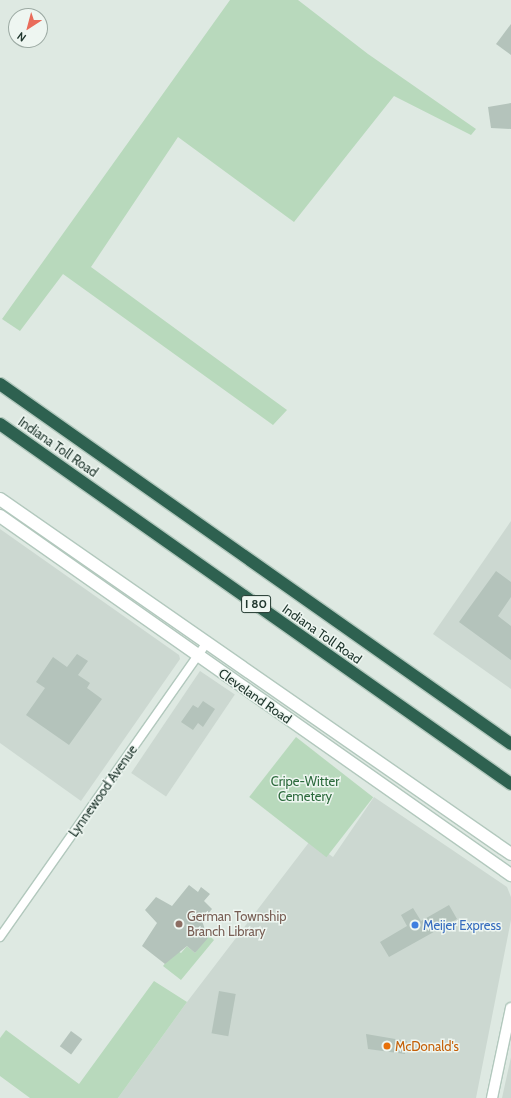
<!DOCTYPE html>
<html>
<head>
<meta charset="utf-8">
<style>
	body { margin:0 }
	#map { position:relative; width:511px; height:1098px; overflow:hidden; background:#dee9e2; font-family:Cabin,sans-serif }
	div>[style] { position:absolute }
	.built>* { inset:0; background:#ccd8d1; transform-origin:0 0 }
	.green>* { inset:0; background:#b8d9bc; transform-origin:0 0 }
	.building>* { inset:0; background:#b4c3bb; transform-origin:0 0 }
	.roads { filter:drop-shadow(1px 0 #b2c8bd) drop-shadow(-1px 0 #b2c8bd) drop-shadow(0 1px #b2c8bd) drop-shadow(0 -1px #b2c8bd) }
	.minor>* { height:8px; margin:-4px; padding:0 4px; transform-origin:4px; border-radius:4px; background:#fff }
	.tertiary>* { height:10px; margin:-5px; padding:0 5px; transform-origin:5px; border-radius:5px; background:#fff }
	.secondary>* { height:12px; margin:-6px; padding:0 6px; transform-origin:6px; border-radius:6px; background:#fff }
	.motorway>* { height:12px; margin:-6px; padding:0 6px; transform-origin:6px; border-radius:6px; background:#2e6150 }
	.dots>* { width:11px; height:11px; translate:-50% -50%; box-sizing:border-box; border:2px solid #eef6f1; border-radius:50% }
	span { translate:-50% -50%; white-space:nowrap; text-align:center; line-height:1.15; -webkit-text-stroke:3px #eef6f1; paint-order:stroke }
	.shield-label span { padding:1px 3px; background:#eef6f1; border:1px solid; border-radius:3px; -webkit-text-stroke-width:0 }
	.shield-label { font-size:12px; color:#20372e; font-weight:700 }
	.street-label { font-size:13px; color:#20372e }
	.park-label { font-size:13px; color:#2d6b3d }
	.education-label { font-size:13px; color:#785e54 }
	.left { translate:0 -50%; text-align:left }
	.shop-label { font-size:13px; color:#366cbe }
	.food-label { font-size:13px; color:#c56008 }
	.north { position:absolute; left:8px; top:8px; width:40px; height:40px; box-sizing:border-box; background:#eef6f1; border:1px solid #9caaa3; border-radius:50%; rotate:216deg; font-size:11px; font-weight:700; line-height:16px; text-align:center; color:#20372e }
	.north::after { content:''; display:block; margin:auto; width:14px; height:18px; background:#e96c5b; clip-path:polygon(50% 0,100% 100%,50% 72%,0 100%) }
</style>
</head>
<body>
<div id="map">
	<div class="built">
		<div style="clip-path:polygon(511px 521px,511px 689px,433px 634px)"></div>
		<div style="clip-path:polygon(0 529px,179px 655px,180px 659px,81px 801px,0 743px)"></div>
		<div style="left:200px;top:671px;width:42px;height:123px;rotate:34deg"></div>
		<div style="clip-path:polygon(374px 797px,507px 887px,511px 897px,511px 920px,476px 1098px,118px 1098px,187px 1002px,310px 841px,333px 857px)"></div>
		<div style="clip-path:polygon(511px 1057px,511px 1098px,502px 1098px)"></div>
	</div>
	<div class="green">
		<div style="clip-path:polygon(230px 0,298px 0,368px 54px,476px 129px,471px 135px,394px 96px,294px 222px,178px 137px,91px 267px,287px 410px,273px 425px,63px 274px,20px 331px,2px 319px)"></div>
		<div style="left:296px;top:737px;width:98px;height:76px;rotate:38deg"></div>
		<div style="clip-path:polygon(208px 934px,214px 940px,181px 980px,163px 966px,176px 950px,181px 953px,187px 946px,195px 953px)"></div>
		<div style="clip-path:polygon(154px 981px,187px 1002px,118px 1098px,30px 1098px,0 1076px,0 1038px,6px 1030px,79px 1084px)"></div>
	</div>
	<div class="building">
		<div style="clip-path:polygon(511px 24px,511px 55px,496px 44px)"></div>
		<div style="clip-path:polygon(511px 103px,511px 129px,491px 128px,488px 107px)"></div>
		<div style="clip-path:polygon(496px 571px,511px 582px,511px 597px,498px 616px,511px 626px,511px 660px,459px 622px)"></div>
		<div style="clip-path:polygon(77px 654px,88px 661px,78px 675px,90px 683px,87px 688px,102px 699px,69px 745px,26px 715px,45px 688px,36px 682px,53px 657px,67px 667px)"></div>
		<div style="clip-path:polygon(203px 701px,215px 709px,203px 727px,198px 723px,193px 730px,181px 722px,193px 705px,198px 708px)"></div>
		<div style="clip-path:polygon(189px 885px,198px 892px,201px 887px,210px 894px,204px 901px,212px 909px,202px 921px,208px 938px,195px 953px,187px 946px,165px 964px,142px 946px,157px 923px,145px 910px,156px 897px,172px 906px)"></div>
		<div style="clip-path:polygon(449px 905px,457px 919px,389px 957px,380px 942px,407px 926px,401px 915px,413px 908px,421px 921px)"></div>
		<div style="left:219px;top:991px;width:17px;height:43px;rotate:10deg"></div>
		<div style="left:71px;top:1031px;width:14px;height:19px;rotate:36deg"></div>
		<div style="clip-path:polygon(366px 1034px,407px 1041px,405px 1054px,368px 1049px)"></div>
	</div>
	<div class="roads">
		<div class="minor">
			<div style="left:0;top:937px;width:357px;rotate:-54.9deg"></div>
		</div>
		<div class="tertiary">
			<div style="left:492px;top:1098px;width:92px;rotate:-78.1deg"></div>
		</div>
		<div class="secondary">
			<div style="left:0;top:499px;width:622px;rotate:34.79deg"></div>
			<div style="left:0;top:516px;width:625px;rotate:35.09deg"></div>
		</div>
		<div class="motorway">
			<div style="left:0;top:384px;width:625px;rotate:35.16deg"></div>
			<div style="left:0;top:424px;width:625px;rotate:35.16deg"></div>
		</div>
	</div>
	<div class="dots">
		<div style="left:179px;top:924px;background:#8d6e63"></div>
		<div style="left:415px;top:925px;background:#3f7fe0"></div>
		<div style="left:387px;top:1046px;background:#e8710a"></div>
	</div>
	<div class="shield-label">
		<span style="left:256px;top:604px">I 80</span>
	</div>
	<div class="street-label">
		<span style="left:58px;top:447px;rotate:35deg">Indiana Toll Road</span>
		<span style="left:322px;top:634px;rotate:35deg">Indiana Toll Road</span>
		<span style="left:255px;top:696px;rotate:35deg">Cleveland Road</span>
		<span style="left:103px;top:791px;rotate:-55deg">Lynnewood Avenue</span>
	</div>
	<div class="park-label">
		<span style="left:305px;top:789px">Cripe-Witter<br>Cemetery</span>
	</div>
	<div class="education-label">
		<span class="left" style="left:187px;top:924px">German Township<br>Branch Library</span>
	</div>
	<div class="shop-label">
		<span class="left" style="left:423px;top:925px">Meijer Express</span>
	</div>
	<div class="food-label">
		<span class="left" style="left:395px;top:1046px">McDonald's</span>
	</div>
	<div class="north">N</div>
</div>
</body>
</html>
